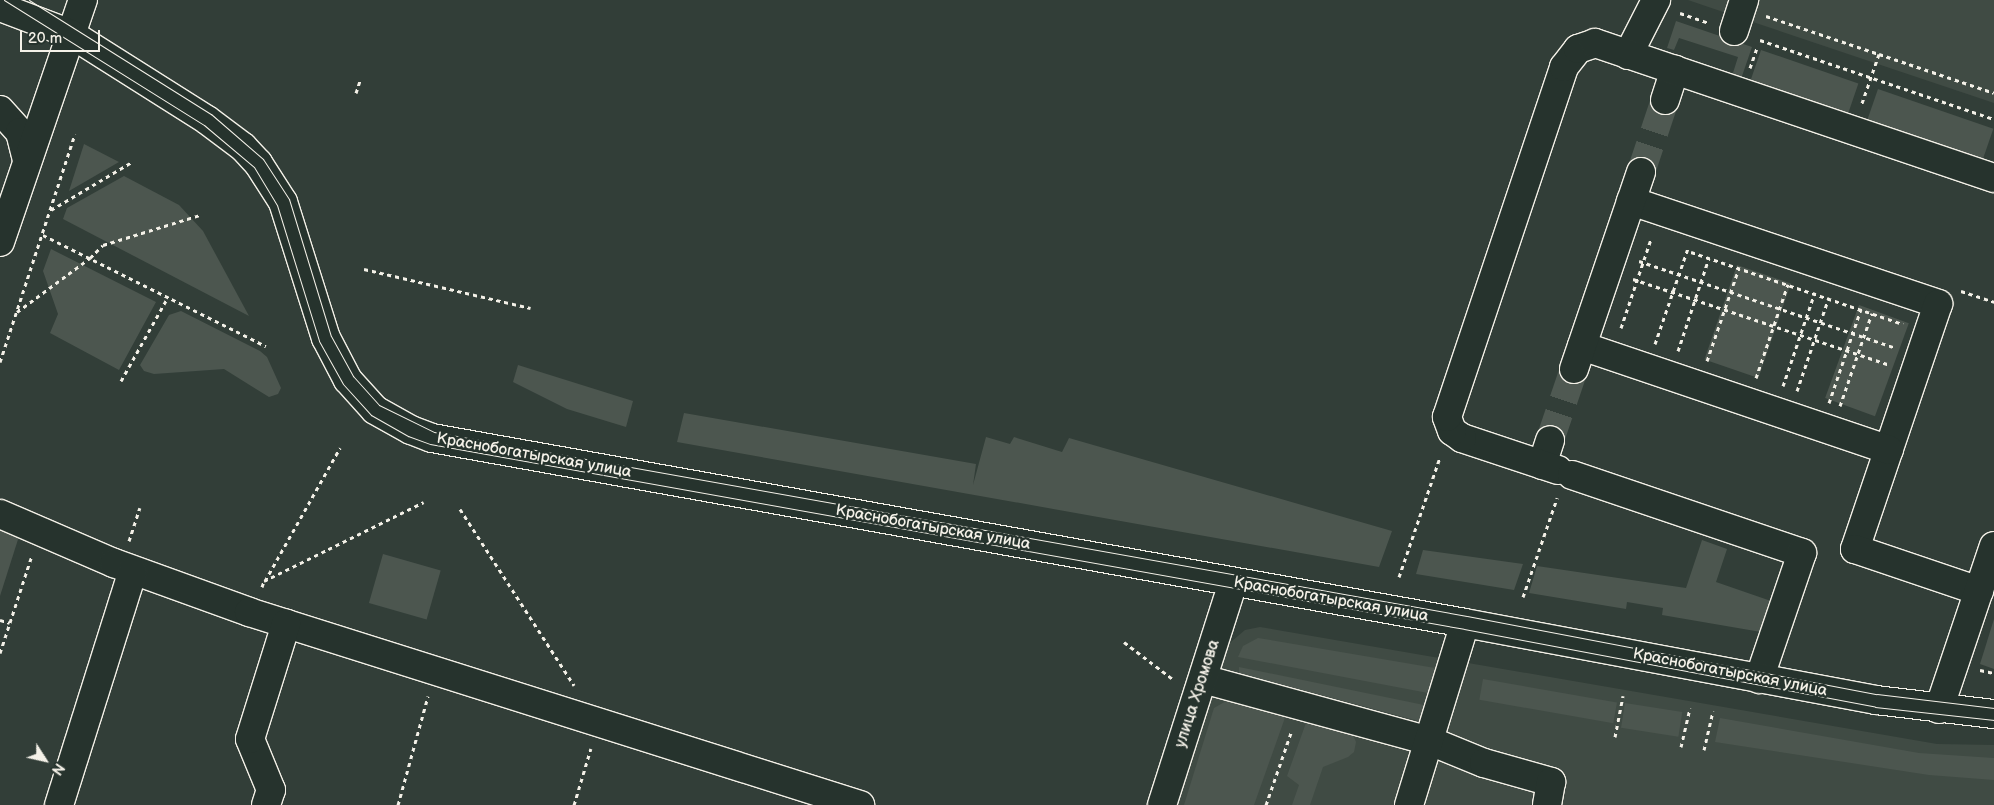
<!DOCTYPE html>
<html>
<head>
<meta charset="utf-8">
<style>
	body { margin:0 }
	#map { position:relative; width:1994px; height:805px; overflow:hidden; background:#323e38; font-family:"Balsamiq Sans",sans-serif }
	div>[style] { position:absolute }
	.built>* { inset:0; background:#404b44 }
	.green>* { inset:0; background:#4c564f; transform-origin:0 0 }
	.minor-tunnel>* { height:28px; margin-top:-14px; transform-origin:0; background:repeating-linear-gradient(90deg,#4f5952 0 28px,transparent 0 42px) }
	.path>* { height:3px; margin-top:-1.5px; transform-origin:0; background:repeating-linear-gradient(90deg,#f4f1e8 0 4px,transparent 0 8px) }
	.roads { filter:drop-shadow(1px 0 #f4f1e8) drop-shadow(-1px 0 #f4f1e8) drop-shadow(0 1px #f4f1e8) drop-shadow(0 -1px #f4f1e8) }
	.minor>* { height:28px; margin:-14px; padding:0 14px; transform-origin:14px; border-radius:14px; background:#26332d }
	.major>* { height:28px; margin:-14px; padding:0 14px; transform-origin:14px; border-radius:14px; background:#26332d }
	.tram>* { height:1px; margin:-0.5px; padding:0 0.5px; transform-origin:0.5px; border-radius:0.5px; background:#f4f1e8 }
	span { translate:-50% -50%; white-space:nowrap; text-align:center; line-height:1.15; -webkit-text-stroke:5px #26332d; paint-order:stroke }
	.street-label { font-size:16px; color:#f4f1e8 }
	.north { position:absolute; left:20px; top:735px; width:50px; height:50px; -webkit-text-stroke:4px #26332d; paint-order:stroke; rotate:125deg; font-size:14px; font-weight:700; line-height:20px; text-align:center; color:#f4f1e8 }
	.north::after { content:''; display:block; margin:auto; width:18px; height:22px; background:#f4f1e8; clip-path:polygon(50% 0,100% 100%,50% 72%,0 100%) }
	.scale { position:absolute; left:20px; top:30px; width:80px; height:22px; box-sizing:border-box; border:2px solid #f4f1e8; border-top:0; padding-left:6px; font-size:15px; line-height:18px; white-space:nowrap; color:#f4f1e8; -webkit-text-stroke:4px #26332d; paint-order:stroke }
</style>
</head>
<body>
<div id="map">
	<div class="built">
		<div style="clip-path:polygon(1688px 0,1994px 0,1994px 103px,1738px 17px)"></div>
		<div style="clip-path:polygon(1260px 627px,1937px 744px,1994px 745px,1994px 805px,1176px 805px,1225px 647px,1245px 630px)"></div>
	</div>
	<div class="green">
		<div style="clip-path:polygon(1676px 21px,1752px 47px,1741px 79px,1732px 76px,1738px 57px,1679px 38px,1674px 50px,1667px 48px)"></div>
		<div style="left:1761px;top:50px;width:103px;height:34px;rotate:19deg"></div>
		<div style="left:1878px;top:89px;width:122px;height:35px;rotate:19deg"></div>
		<div style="clip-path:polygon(84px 144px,119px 162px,69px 191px)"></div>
		<div style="clip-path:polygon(124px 176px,179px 205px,203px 231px,249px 316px,63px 219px,67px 208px)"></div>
		<div style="clip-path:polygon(51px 249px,156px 302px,119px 370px,50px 333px,58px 314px,43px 271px)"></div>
		<div style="left:1737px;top:265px;width:57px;height:100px;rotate:19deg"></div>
		<div style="left:1859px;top:305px;width:53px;height:99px;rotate:20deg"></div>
		<div style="clip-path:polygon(181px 311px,260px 351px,267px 357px,281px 388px,278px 394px,269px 397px,224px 369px,154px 374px,144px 371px,140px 365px,169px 315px)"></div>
		<div style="clip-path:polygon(518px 365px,633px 401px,626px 427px,567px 409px,513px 382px)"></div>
		<div style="clip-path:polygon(684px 413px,976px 464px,973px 485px,986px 437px,1010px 444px,1014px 437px,1062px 452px,1069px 438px,1392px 531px,1379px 567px,677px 442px)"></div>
		<div style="clip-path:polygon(0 523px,21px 530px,0 596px)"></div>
		<div style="clip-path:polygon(1702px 540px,1727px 549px,1716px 582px,1771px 601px,1761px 632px,1662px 615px,1663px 608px,1627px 602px,1626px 609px,1529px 593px,1537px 566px,1686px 588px)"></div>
		<div style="clip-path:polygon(1423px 550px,1523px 564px,1514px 590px,1416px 574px)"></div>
		<div style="left:383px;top:554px;width:60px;height:51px;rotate:16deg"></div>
		<div style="clip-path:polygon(1994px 619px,1994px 669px,1980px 664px)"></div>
		<div style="clip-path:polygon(1258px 638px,1435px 668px,1428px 693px,1238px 657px,1243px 646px)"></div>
		<div style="clip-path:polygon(1239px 667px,1424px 705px,1419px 721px,1249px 676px,1239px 673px)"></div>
		<div style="left:1483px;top:679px;width:136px;height:21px;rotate:10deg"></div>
		<div style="clip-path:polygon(1228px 700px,1287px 712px,1254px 805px,1184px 805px,1214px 708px)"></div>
		<div style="left:1625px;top:703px;width:58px;height:25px;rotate:9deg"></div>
		<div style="clip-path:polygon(1720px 718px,1919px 753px,1994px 758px,1994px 780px,1929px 775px,1715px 742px)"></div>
		<div style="clip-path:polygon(1307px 720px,1353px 735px,1356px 742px,1354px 752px,1348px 757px,1323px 767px,1310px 805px,1292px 805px,1299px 785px,1287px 776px)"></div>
	</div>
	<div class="minor-tunnel">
		<div style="left:1641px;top:172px;width:76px;rotate:-71.6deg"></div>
		<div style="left:1550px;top:440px;width:75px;rotate:-71.3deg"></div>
	</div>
	<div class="path">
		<div style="left:1680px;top:13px;width:31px;rotate:19deg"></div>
		<div style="left:1766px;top:16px;width:119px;rotate:18.6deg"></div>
		<div style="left:1879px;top:54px;width:55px;rotate:109.1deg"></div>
		<div style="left:1760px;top:40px;width:247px;rotate:18.7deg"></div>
		<div style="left:1879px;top:54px;width:121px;rotate:18.7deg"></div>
		<div style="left:1750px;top:68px;width:21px;rotate:-71deg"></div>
		<div style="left:356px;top:93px;width:13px;rotate:-72deg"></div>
		<div style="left:51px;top:210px;width:94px;rotate:-30.7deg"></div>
		<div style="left:43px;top:235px;width:249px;rotate:26.5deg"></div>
		<div style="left:1691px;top:252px;width:224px;rotate:18.8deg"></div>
		<div style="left:1639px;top:261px;width:271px;rotate:18.7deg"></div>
		<div style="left:364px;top:269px;width:171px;rotate:13.2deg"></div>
		<div style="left:1633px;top:279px;width:271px;rotate:18.5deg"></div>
		<div style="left:1961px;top:291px;width:35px;rotate:18deg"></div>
		<div style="left:17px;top:312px;width:91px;rotate:-36.5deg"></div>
		<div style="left:90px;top:258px;width:18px;rotate:-45deg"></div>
		<div style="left:103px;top:245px;width:102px;rotate:-17.2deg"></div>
		<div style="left:1621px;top:328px;width:94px;rotate:-71.4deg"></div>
		<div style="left:1655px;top:344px;width:102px;rotate:-71deg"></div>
		<div style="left:1678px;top:351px;width:98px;rotate:-71.6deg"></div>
		<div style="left:1707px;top:361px;width:98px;rotate:-71deg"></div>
		<div style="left:0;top:362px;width:240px;rotate:-71.8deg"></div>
		<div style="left:1756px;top:378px;width:99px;rotate:-71.2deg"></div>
		<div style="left:121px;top:381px;width:96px;rotate:-60.8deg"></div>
		<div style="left:1783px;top:386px;width:99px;rotate:-71.2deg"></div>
		<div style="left:1797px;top:391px;width:99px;rotate:-71.2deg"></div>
		<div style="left:1829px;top:403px;width:99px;rotate:-71.2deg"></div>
		<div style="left:1840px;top:406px;width:98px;rotate:-71deg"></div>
		<div style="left:460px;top:509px;width:210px;rotate:57.1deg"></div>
		<div style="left:129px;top:541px;width:35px;rotate:-72deg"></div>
		<div style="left:1399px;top:577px;width:127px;rotate:-71.1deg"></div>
		<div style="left:265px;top:581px;width:153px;rotate:-60.6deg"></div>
		<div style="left:262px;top:587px;width:6px;rotate:-72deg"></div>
		<div style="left:264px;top:581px;width:178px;rotate:-26.3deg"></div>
		<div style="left:1523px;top:597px;width:105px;rotate:-71deg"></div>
		<div style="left:0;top:620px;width:10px;rotate:17deg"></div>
		<div style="left:1124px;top:642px;width:63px;rotate:37.2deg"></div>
		<div style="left:0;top:653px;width:103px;rotate:-71.9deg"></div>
		<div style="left:1980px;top:670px;width:14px;rotate:12deg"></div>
		<div style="left:1615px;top:737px;width:42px;rotate:-79deg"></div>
		<div style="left:1681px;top:747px;width:40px;rotate:-77deg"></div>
		<div style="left:1704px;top:750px;width:40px;rotate:-77deg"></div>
		<div style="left:398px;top:805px;width:113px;rotate:-74.6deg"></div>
		<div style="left:574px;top:805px;width:59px;rotate:-73.4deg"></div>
		<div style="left:1266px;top:805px;width:79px;rotate:-70.9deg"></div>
	</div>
	<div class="roads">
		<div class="minor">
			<div style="left:1734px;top:31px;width:33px;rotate:-72deg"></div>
			<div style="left:1628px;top:55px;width:62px;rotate:-63deg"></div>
			<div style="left:1665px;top:100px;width:32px;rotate:-72deg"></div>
			<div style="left:0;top:110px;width:30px;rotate:48deg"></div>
			<div style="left:20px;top:132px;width:29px;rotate:76deg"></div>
			<div style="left:1631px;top:201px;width:324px;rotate:18.5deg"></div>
			<div style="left:1938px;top:304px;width:259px;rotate:108.7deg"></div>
			<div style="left:1855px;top:549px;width:131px;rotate:18.7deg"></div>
			<div style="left:0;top:242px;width:256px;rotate:-71.1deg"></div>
			<div style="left:1582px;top:346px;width:324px;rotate:18.7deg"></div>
			<div style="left:1574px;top:369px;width:208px;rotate:-71.2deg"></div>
			<div style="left:1542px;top:465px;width:26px;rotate:-72deg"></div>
			<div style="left:1558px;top:470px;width:101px;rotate:-161.6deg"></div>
			<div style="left:1462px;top:438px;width:12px;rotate:-145deg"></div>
			<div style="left:1452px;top:431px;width:15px;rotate:-110deg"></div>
			<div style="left:1447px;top:417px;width:369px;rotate:-71.5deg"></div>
			<div style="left:1564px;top:67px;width:23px;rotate:-52deg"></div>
			<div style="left:1578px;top:49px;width:18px;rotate:-19deg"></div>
			<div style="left:1595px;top:43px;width:421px;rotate:18.7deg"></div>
			<div style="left:1572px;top:475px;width:243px;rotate:18.7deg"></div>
			<div style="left:1802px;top:553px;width:133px;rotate:108.8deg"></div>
			<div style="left:0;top:514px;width:124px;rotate:23.3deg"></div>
			<div style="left:114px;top:563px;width:144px;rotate:19.9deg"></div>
			<div style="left:249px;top:612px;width:641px;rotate:17.53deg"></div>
			<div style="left:1203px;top:679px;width:235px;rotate:15.3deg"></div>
			<div style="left:1430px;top:741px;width:58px;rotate:22.2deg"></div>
			<div style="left:1484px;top:763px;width:70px;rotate:15.8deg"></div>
			<div style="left:1551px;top:782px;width:23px;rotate:100deg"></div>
			<div style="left:1939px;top:709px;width:172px;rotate:-71.4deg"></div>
			<div style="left:59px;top:805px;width:245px;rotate:-72.5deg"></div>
			<div style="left:266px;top:805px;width:16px;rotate:-72deg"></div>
			<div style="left:271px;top:790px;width:55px;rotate:-112.4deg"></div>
			<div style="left:250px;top:739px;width:121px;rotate:-72.6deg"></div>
			<div style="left:1162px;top:805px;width:233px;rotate:-72.3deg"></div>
			<div style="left:1409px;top:805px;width:190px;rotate:-72.9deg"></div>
		</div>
		<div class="major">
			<div style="left:0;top:7px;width:76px;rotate:20.8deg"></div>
			<div style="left:71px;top:34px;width:161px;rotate:32.3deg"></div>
			<div style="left:207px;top:120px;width:45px;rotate:36.9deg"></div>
			<div style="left:243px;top:147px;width:22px;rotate:47deg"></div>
			<div style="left:258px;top:163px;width:46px;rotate:57.3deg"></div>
			<div style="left:283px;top:202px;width:143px;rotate:72.5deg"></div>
			<div style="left:326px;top:338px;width:47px;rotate:62.4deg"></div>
			<div style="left:348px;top:380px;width:40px;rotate:48deg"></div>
			<div style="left:375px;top:410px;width:41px;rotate:29.1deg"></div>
			<div style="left:411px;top:430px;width:22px;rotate:21deg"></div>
			<div style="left:432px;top:438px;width:1049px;rotate:10.15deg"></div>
			<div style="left:1465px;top:623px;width:418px;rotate:10.6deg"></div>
			<div style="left:1876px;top:700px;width:119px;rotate:6.8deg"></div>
		</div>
	</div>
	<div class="tram">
		<div style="left:4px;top:0;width:236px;rotate:32deg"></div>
		<div style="left:204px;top:125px;width:65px;rotate:40deg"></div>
		<div style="left:254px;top:167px;width:44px;rotate:58.8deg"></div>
		<div style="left:277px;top:205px;width:142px;rotate:72.8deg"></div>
		<div style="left:319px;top:341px;width:49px;rotate:60.8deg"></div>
		<div style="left:343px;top:384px;width:42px;rotate:47.9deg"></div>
		<div style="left:371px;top:415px;width:43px;rotate:29.6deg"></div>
		<div style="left:408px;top:436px;width:23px;rotate:20deg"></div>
		<div style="left:430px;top:444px;width:1050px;rotate:10.14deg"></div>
		<div style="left:1464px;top:629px;width:418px;rotate:10.7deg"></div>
		<div style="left:1875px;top:707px;width:120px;rotate:6.2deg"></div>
		<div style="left:29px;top:0;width:215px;rotate:32.1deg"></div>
		<div style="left:211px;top:114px;width:69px;rotate:40.9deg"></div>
		<div style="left:263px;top:159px;width:48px;rotate:57deg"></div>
		<div style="left:289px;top:199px;width:143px;rotate:73deg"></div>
		<div style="left:331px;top:336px;width:46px;rotate:61.2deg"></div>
		<div style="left:353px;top:376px;width:39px;rotate:48deg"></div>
		<div style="left:379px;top:405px;width:61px;rotate:26.1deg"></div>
		<div style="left:434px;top:432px;width:1049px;rotate:10.1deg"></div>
		<div style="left:1467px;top:616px;width:417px;rotate:10.8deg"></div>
		<div style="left:1877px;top:694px;width:118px;rotate:6.8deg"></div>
	</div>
	<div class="street-label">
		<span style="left:534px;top:456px;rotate:10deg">Краснобогатырская улица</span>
		<span style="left:933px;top:528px;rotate:10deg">Краснобогатырская улица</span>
		<span style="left:1331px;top:600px;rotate:10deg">Краснобогатырская улица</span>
		<span style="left:1730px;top:673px;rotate:11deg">Краснобогатырская улица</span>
		<span style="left:1198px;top:694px;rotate:-72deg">улица Хромова</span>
	</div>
	<div class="north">N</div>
	<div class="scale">20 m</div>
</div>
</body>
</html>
